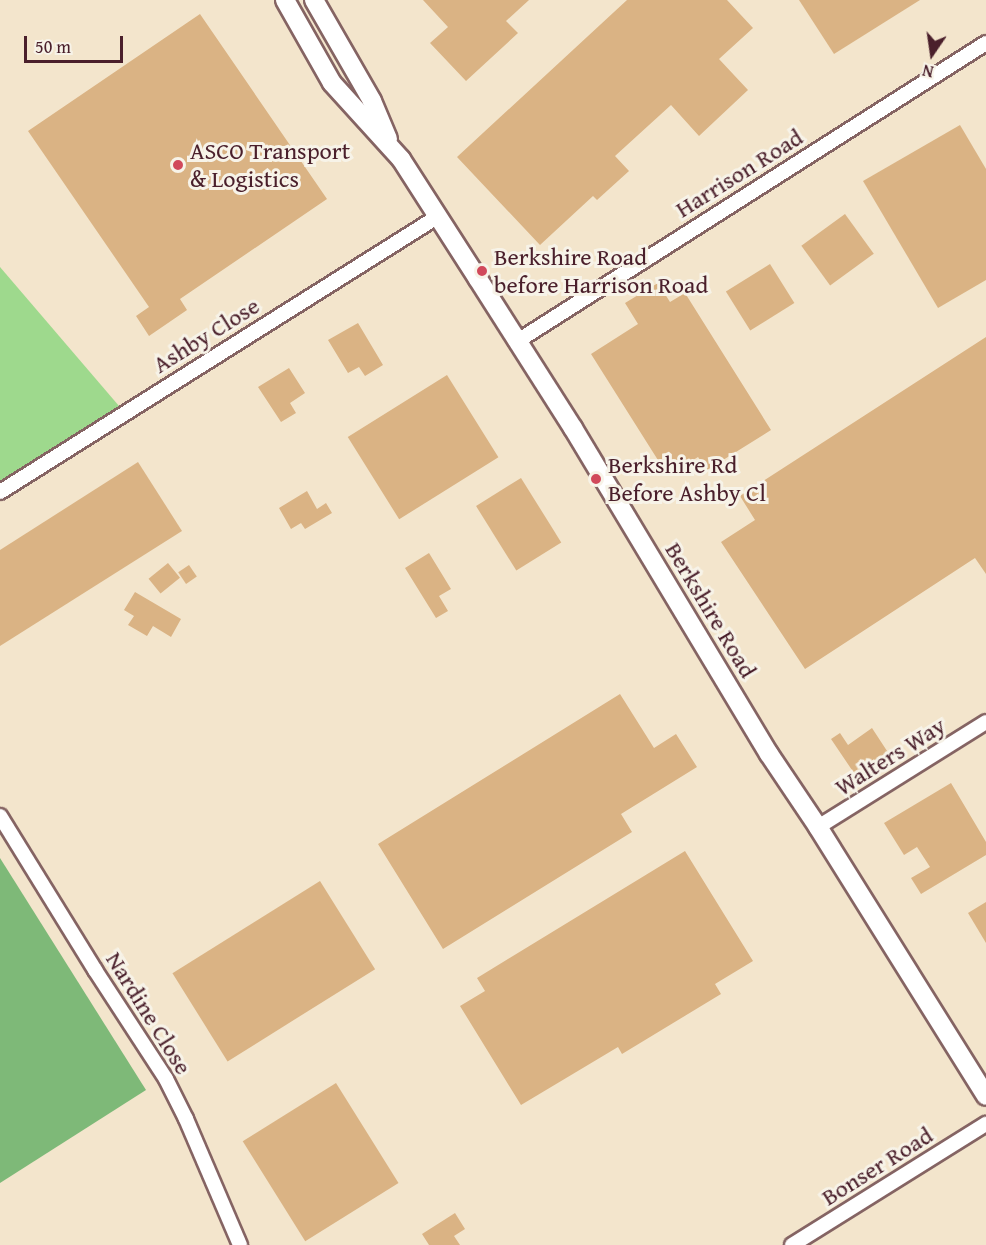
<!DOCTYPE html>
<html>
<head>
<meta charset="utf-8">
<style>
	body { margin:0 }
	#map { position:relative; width:986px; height:1245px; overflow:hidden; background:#f3e5cc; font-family:"Gentium Book Plus",serif }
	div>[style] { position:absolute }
	.green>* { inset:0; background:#9ed98d }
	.forest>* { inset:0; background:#7eb978 }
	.building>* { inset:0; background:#dab384; transform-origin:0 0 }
	.roads { filter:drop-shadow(2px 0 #856463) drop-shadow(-2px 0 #856463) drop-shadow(0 2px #856463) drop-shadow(0 -2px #856463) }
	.minor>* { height:14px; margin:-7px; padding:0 7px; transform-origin:7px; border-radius:7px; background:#fff }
	.secondary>* { height:18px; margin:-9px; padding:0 9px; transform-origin:9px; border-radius:9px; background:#fff }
	.dots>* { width:16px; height:16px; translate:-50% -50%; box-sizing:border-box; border:3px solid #f7f3e8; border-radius:50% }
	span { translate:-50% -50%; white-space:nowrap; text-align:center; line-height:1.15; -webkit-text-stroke:6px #f7f3e8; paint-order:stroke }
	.poi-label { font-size:24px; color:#4a1f2b }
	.left { translate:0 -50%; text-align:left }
	.street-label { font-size:24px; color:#4a1f2b }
	.north { position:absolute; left:902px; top:24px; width:60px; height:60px; -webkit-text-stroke:4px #f7f3e8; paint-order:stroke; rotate:193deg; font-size:16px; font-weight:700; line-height:24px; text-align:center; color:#4a1f2b }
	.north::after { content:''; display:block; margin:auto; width:21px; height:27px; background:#4a1f2b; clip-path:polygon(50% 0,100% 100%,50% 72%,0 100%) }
	.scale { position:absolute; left:24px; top:36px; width:99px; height:27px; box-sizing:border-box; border:3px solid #4a1f2b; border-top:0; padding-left:8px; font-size:18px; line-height:21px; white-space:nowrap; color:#4a1f2b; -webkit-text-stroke:4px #f7f3e8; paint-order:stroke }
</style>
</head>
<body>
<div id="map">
	<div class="green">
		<div style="clip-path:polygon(0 267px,125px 413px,0 492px)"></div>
	</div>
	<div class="forest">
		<div style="clip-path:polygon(0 858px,146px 1090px,0 1183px)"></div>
	</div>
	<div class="building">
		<div style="clip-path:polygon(423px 0,529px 0,506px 21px,518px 33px,466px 81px,430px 43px,448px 27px)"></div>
		<div style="clip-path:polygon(627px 0,727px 0,753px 28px,719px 59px,748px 90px,699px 136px,671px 105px,615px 156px,629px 171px,597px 200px,593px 196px,540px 245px,457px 157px)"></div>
		<div style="clip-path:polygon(799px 0,920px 0,834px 54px)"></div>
		<div style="clip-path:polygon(200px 14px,327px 199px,180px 299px,187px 310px,149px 336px,136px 316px,149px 307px,28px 131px)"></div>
		<div style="clip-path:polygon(960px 125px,986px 169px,986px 280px,938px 308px,863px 181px)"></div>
		<div style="left:845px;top:214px;width:49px;height:54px;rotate:54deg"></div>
		<div style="left:770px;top:264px;width:46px;height:52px;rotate:58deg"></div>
		<div style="clip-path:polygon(658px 283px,670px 302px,685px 293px,771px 430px,707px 470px,698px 457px,668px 476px,591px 354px,638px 324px,625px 303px)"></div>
		<div style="clip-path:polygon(358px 323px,383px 365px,365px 376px,359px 367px,348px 373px,328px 340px)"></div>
		<div style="clip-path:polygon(986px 337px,986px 574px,975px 558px,805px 669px,721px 542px,755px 520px,740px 496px)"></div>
		<div style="clip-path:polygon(289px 368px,305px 393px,290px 403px,296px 413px,281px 422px,258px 387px)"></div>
		<div style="left:447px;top:375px;width:97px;height:117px;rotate:58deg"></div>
		<div style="clip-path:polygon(138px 462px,182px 531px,0 646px,0 550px)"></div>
		<div style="left:521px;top:478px;width:76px;height:53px;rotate:58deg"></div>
		<div style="clip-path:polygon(307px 491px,317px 509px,326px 503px,332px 513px,305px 529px,301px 523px,291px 529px,279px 508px)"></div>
		<div style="clip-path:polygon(429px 553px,451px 589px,439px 596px,448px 611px,436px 618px,405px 568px)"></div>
		<div style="left:168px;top:563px;width:19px;height:25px;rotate:51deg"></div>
		<div style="left:189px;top:565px;width:14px;height:13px;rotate:56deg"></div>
		<div style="clip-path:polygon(135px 592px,181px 619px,171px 637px,153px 626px,147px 636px,128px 625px,134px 616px,124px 610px)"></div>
		<div style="clip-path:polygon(620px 694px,654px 748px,676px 734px,697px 767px,621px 814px,632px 832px,443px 949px,378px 844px)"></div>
		<div style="clip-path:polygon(872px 728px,889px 754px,856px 776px,831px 739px,840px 733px,848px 745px)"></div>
		<div style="clip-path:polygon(951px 783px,986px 842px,986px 855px,921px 894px,911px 878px,930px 867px,917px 847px,904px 855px,884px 823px)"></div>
		<div style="clip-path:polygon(685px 851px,753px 961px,715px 984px,721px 994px,622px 1054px,618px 1047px,521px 1105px,460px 1006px,485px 991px,477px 978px)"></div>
		<div style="left:320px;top:881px;width:104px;height:174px;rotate:58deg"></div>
		<div style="clip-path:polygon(986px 902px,986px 943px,968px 913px)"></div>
		<div style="left:336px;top:1083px;width:118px;height:110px;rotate:58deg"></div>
		<div style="clip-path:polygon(455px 1213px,465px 1229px,454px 1236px,460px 1245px,429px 1245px,422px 1234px)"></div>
	</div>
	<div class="roads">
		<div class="minor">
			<div style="left:516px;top:342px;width:557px;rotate:-32.46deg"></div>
			<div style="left:0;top:492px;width:516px;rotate:-32.18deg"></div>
			<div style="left:0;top:816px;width:181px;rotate:58.3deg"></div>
			<div style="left:95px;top:970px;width:130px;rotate:56.9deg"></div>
			<div style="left:166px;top:1079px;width:45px;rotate:63.4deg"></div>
			<div style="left:186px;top:1119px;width:137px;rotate:66.8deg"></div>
			<div style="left:818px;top:827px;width:198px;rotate:-32deg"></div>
			<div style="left:792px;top:1245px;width:229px;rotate:-32deg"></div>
		</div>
		<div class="secondary">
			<div style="left:285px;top:0;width:95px;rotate:60.5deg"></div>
			<div style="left:332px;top:83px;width:103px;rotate:47.8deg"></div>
			<div style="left:401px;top:159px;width:143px;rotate:57.3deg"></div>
			<div style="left:478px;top:279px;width:177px;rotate:57.5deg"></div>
			<div style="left:573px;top:428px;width:380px;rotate:59deg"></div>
			<div style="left:769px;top:754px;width:88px;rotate:56.1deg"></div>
			<div style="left:818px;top:827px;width:317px;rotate:58deg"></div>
			<div style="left:314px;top:0;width:116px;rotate:60.1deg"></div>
			<div style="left:372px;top:101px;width:41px;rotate:67.2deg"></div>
		</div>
	</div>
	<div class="dots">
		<div style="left:178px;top:165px;background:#d1495b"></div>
		<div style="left:482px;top:271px;background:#d1495b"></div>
		<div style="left:596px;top:479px;background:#d1495b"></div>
	</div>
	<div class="poi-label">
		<span class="left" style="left:190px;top:165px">ASCO Transport<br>&amp; Logistics</span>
		<span class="left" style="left:494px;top:271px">Berkshire Road<br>before Harrison Road</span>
		<span class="left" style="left:608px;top:479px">Berkshire Rd<br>Before Ashby Cl</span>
	</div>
	<div class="street-label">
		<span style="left:739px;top:173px;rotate:-32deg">Harrison Road</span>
		<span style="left:206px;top:335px;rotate:-32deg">Ashby Close</span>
		<span style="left:711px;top:610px;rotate:59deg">Berkshire Road</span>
		<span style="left:890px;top:756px;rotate:-32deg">Walters Way</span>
		<span style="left:149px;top:1013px;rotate:58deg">Nardine Close</span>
		<span style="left:877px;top:1166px;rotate:-32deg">Bonser Road</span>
	</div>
	<div class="north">N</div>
	<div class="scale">50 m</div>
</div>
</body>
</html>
